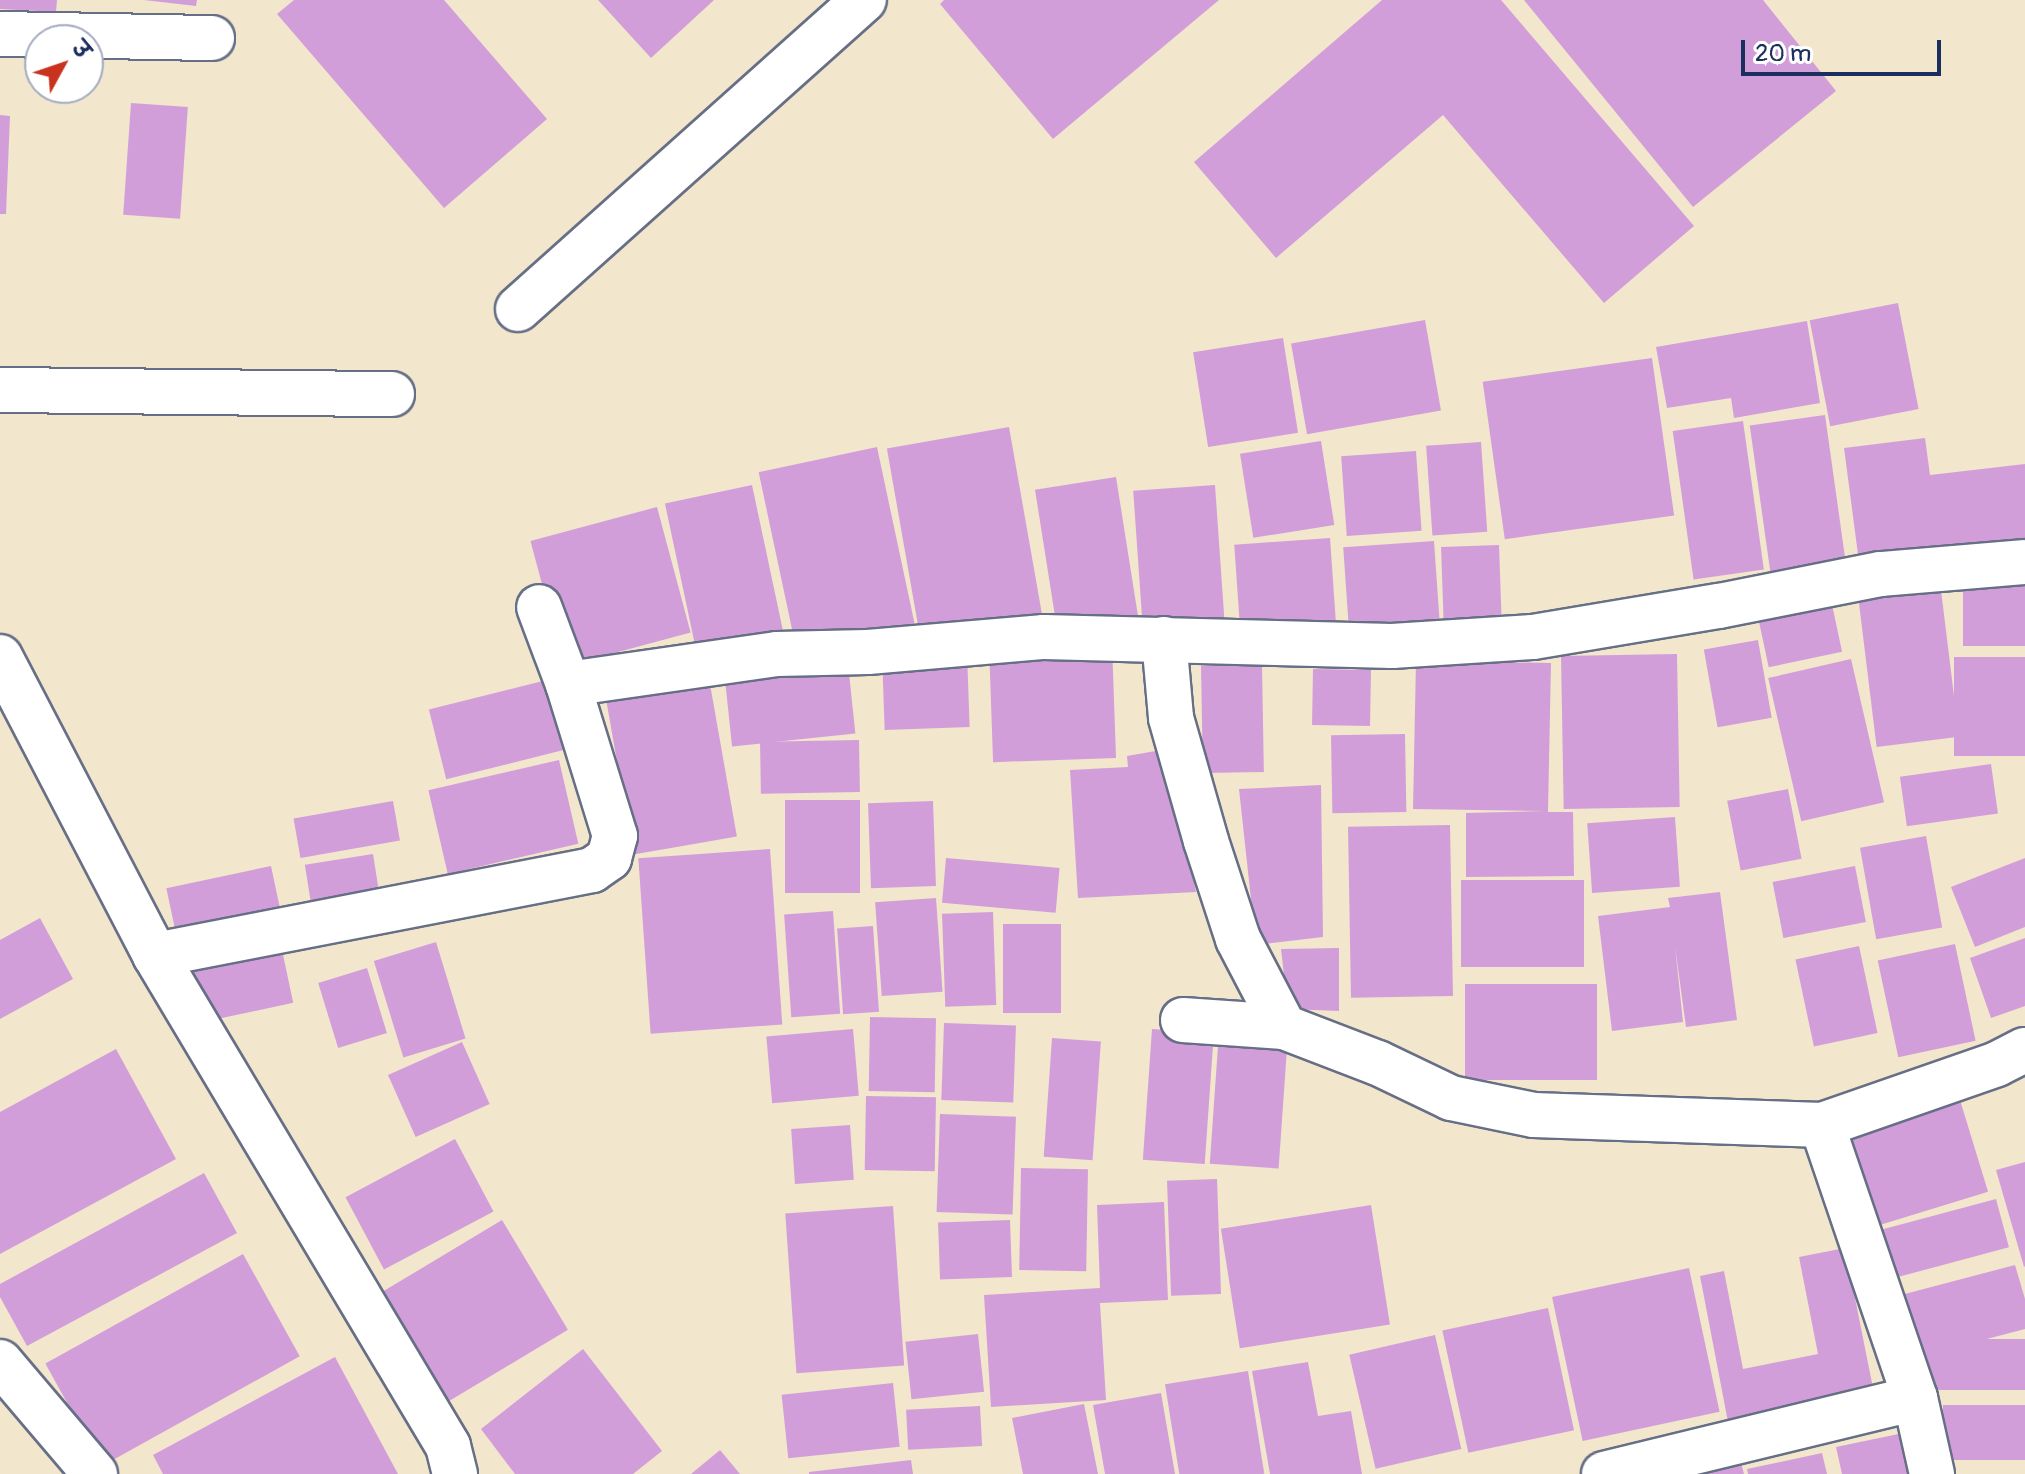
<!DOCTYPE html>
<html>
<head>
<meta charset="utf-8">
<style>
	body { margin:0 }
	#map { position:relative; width:2025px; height:1474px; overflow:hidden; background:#f2e6cd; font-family:Pangolin,"Playpen Sans Deva",sans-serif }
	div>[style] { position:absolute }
	.building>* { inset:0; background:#d29eda; transform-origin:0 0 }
	.roads { filter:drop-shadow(2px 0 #666f85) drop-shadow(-2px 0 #666f85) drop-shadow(0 2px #666f85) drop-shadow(0 -2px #666f85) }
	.street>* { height:44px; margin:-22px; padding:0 22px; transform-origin:22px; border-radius:22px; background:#fff }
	span { translate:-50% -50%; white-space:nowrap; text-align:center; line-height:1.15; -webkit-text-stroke:6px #fff; paint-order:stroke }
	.north { position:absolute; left:24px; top:24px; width:80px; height:80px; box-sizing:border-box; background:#fff; border:2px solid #a4acbf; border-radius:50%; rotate:50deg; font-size:22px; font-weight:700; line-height:32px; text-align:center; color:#1b2f5e }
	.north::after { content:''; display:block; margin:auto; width:28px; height:36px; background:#c8321e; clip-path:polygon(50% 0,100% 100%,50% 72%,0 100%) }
	.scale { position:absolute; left:1741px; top:40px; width:200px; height:36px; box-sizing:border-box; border:4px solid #1b2f5e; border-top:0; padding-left:10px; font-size:24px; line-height:28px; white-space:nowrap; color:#1b2f5e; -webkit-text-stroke:6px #fff; paint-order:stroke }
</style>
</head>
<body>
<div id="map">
	<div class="building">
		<div style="clip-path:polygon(0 0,57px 0,56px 12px,0 9px)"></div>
		<div style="clip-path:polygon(144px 0,197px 0,196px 6px)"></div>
		<div style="clip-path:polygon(294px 0,444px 0,547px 119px,444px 208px,277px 14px)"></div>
		<div style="clip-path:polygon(598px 0,714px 0,651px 58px)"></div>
		<div style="clip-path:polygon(944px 0,1219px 0,1053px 139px,940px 4px)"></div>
		<div style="clip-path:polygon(1382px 0,1501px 0,1694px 226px,1604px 303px,1443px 115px,1276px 258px,1194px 162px)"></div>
		<div style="clip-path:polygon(1524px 0,1763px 0,1836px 91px,1693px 207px)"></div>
		<div style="left:131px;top:103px;width:57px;height:112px;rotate:4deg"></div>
		<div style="clip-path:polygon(0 115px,10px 116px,6px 214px,0 214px)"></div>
		<div style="left:1898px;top:303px;width:108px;height:90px;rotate:79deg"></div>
		<div style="left:1425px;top:320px;width:92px;height:136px;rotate:80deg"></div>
		<div style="clip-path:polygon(1807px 321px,1820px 403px,1734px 418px,1731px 398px,1667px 408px,1656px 347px)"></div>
		<div style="left:1283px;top:338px;width:96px;height:91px;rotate:81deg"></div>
		<div style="left:1652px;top:358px;width:159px;height:171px;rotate:82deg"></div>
		<div style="left:1825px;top:415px;width:150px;height:76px;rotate:82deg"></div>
		<div style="left:1743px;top:421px;width:150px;height:71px;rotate:82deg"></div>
		<div style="left:1009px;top:427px;width:201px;height:124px;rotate:80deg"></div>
		<div style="clip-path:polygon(1925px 438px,1930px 475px,2025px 464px,2025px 541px,1859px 562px,1844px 448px)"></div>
		<div style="left:1321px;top:441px;width:85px;height:82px;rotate:81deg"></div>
		<div style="left:1481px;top:442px;width:90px;height:55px;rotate:86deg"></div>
		<div style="left:877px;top:447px;width:189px;height:121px;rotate:78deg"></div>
		<div style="left:1416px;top:451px;width:80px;height:75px;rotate:86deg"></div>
		<div style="left:1116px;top:477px;width:148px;height:82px;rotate:81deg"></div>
		<div style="left:752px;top:485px;width:162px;height:89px;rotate:78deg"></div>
		<div style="left:1215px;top:485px;width:138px;height:82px;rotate:86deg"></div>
		<div style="left:657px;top:507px;width:130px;height:131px;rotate:75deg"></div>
		<div style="left:1330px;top:538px;width:93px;height:96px;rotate:86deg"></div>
		<div style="left:1434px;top:541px;width:81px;height:91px;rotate:86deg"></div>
		<div style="left:1499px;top:545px;width:76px;height:58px;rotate:88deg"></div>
		<div style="left:2025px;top:570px;width:76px;height:62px;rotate:90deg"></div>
		<div style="left:1940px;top:582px;width:156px;height:83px;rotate:83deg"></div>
		<div style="left:1830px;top:595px;width:58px;height:75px;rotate:78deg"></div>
		<div style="left:1758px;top:640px;width:79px;height:55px;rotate:80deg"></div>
		<div style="left:1112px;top:643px;width:115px;height:123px;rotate:88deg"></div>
		<div style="left:967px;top:652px;width:75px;height:85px;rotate:88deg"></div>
		<div style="left:847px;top:654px;width:80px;height:124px;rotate:84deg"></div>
		<div style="left:1677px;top:654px;width:153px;height:116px;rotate:89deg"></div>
		<div style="left:2025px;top:657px;width:99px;height:71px;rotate:90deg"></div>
		<div style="left:1851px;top:659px;width:147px;height:85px;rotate:77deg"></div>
		<div style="clip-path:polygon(1416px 661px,1551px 663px,1548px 812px,1573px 812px,1574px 876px,1466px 877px,1466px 813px,1545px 811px,1413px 809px)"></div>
		<div style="left:1262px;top:665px;width:107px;height:61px;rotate:89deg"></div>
		<div style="left:707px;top:667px;width:172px;height:105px;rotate:80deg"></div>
		<div style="left:1313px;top:669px;width:58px;height:56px;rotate:1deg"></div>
		<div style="left:555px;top:678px;width:72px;height:130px;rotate:76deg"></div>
		<div style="left:1405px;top:734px;width:78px;height:74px;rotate:89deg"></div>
		<div style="left:859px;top:740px;width:52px;height:99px;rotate:89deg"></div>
		<div style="clip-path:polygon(1167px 749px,1196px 892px,1078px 898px,1070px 770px,1128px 767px,1127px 756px)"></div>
		<div style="left:559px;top:760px;width:86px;height:134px;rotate:77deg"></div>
		<div style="left:1991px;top:764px;width:50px;height:92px;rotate:82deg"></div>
		<div style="clip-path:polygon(1321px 785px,1323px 937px,1256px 945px,1239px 789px)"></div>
		<div style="left:1788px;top:789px;width:71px;height:62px;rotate:79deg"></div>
		<div style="left:785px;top:800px;width:75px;height:93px"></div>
		<div style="left:393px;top:801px;width:40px;height:101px;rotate:80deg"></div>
		<div style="left:933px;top:801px;width:85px;height:65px;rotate:88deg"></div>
		<div style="left:1675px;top:817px;width:70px;height:88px;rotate:86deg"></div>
		<div style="left:1450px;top:825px;width:171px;height:102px;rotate:89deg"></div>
		<div style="left:1926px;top:836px;width:93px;height:67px;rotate:80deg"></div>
		<div style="left:770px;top:849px;width:176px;height:132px;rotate:86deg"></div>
		<div style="left:373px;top:854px;width:40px;height:69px;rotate:81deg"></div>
		<div style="left:946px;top:858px;width:114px;height:45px;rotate:5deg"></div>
		<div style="clip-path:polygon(2025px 858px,2025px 927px,1975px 947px,1951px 887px)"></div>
		<div style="left:271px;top:866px;width:47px;height:107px;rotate:78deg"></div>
		<div style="left:1855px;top:866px;width:57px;height:84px;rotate:79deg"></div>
		<div style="left:1461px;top:880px;width:123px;height:87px"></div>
		<div style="clip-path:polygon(1720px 892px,1737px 1020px,1686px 1027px,1675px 946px,1683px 1022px,1612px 1031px,1598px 916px,1670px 907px,1668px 898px)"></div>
		<div style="left:936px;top:898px;width:94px;height:61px;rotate:86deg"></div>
		<div style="left:833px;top:911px;width:103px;height:49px;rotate:86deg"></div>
		<div style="left:993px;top:912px;width:93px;height:51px;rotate:88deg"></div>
		<div style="clip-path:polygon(40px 918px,73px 979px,0 1019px,0 940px)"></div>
		<div style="left:1003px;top:924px;width:58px;height:89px"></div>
		<div style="left:873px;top:926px;width:86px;height:36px;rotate:86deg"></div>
		<div style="clip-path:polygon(2025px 938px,2025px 1006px,1991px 1018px,1970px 958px)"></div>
		<div style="left:436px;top:942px;width:101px;height:65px;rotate:73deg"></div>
		<div style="left:1955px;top:944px;width:99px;height:79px;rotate:78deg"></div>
		<div style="left:1859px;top:946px;width:89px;height:65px;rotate:78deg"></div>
		<div style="clip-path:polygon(1339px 948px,1339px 1011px,1288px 1009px,1281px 949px)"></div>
		<div style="left:282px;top:950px;width:54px;height:93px;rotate:78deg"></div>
		<div style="left:367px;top:968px;width:68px;height:51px;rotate:73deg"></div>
		<div style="left:1465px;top:984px;width:132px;height:96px"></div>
		<div style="left:870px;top:1017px;width:66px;height:74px;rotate:1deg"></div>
		<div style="left:944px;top:1023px;width:72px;height:77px;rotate:2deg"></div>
		<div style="left:853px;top:1029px;width:67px;height:87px;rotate:85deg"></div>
		<div style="left:1152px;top:1029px;width:62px;height:131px;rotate:4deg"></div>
		<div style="left:1052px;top:1038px;width:49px;height:119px;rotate:4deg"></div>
		<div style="left:462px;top:1042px;width:68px;height:81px;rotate:66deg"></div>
		<div style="left:1218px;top:1046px;width:69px;height:118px;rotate:4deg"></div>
		<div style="clip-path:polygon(116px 1049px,176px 1159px,0 1254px,0 1112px)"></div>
		<div style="left:866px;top:1096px;width:70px;height:74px;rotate:1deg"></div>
		<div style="left:1960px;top:1100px;width:96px;height:120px;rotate:73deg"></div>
		<div style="left:940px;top:1114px;width:76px;height:98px;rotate:2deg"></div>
		<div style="left:850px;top:1125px;width:55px;height:59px;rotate:86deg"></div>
		<div style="left:455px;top:1139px;width:82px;height:124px;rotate:62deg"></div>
		<div style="clip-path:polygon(2025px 1162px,2025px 1266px,2024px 1267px,1996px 1170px)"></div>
		<div style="left:1021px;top:1168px;width:67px;height:102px;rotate:1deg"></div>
		<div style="clip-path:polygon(204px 1173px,237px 1233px,27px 1346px,0 1297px,0 1284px)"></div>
		<div style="left:1217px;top:1179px;width:115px;height:50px;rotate:88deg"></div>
		<div style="left:1996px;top:1199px;width:50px;height:120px;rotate:75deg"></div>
		<div style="clip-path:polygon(1164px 1202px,1168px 1300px,1100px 1303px,1106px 1400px,991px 1407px,984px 1295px,1100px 1288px,1097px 1205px)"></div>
		<div style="left:1371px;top:1205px;width:121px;height:152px;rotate:81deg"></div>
		<div style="left:893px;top:1206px;width:160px;height:108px;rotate:86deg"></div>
		<div style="left:502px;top:1220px;width:128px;height:140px;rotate:59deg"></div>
		<div style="left:1010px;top:1220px;width:57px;height:72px;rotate:88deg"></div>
		<div style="clip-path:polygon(1845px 1248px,1874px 1393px,1728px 1422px,1700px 1276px,1724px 1271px,1743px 1369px,1818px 1354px,1799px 1257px)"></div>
		<div style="left:243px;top:1254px;width:117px;height:226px;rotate:61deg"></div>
		<div style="clip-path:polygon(2015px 1265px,2025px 1299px,2025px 1329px,1918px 1357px,1901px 1295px)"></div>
		<div style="left:1689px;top:1268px;width:147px;height:140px;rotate:78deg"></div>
		<div style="left:1548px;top:1308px;width:125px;height:108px;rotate:78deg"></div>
		<div style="left:978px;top:1334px;width:58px;height:73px;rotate:84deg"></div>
		<div style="left:1435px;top:1335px;width:117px;height:88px;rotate:77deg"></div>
		<div style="left:2025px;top:1339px;width:51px;height:102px;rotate:90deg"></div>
		<div style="clip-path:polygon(583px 1349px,662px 1451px,633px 1474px,515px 1474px,481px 1429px)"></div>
		<div style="clip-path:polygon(335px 1357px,398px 1474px,163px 1474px,153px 1455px)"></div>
		<div style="clip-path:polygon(1308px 1362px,1318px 1416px,1351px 1411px,1362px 1474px,1270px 1474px,1252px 1371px)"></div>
		<div style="left:1248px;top:1371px;width:104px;height:84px;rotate:81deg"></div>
		<div style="left:893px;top:1383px;width:64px;height:112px;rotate:84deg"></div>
		<div style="clip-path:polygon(1161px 1393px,1175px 1474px,1105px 1474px,1093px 1405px)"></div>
		<div style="clip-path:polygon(1084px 1404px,1098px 1474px,1023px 1474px,1012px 1418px)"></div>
		<div style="left:2025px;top:1405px;width:55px;height:82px;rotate:90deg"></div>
		<div style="left:980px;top:1406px;width:40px;height:74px;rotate:87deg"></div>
		<div style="clip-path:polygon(1908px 1432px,1918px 1474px,1842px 1474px,1836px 1447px)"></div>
		<div style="clip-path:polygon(720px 1450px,740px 1474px,691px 1474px)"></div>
		<div style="clip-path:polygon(1822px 1453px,1827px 1474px,1748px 1474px,1747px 1469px)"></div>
		<div style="clip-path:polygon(911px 1460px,913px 1474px,809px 1474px,809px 1472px)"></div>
		<div style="clip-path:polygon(1741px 1463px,1744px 1474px,1699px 1474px,1699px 1473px)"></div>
	</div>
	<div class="roads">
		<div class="street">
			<div style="left:0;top:34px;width:212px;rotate:1.1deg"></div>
			<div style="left:518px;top:309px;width:464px;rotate:-41.8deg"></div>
			<div style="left:0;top:390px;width:392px;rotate:0.6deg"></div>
			<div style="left:1164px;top:639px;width:79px;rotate:84.9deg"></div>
			<div style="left:1171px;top:718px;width:128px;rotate:74.1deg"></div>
			<div style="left:1206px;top:841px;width:103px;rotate:71.9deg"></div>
			<div style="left:1238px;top:939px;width:99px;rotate:62.4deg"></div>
			<div style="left:0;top:657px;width:336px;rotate:62.5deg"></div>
			<div style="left:155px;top:955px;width:572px;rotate:59.17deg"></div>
			<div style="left:448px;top:1446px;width:29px;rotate:76deg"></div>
			<div style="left:568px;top:684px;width:211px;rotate:-8.2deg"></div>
			<div style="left:777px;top:654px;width:91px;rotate:-1.3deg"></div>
			<div style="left:868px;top:652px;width:177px;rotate:-4.9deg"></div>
			<div style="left:1044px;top:637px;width:348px;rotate:1.5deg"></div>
			<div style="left:1392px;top:646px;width:141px;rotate:-3.7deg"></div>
			<div style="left:1533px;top:637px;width:189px;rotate:-9.5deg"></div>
			<div style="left:1719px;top:606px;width:165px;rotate:-11.2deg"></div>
			<div style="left:1881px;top:574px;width:144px;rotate:-4.8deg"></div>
			<div style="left:155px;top:955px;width:445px;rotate:-11deg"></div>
			<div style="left:592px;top:870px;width:21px;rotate:-35deg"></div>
			<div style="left:609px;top:858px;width:23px;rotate:-75deg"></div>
			<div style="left:615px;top:836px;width:159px;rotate:-107.2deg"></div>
			<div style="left:568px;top:684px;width:82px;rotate:-110.6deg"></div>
			<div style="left:1183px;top:1020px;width:101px;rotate:4deg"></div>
			<div style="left:1284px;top:1027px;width:101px;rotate:21deg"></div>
			<div style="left:1378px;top:1063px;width:81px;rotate:25.6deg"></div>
			<div style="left:1451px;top:1098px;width:85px;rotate:11.6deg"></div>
			<div style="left:1534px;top:1115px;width:288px;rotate:2deg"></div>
			<div style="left:1822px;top:1125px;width:185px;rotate:-19.2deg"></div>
			<div style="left:1997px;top:1064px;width:31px;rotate:-27deg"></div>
			<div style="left:1822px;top:1125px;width:288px;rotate:71.2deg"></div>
			<div style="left:1915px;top:1398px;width:78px;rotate:77.4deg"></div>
			<div style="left:0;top:1362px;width:147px;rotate:49.7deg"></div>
			<div style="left:1604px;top:1474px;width:320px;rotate:-13.7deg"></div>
		</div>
	</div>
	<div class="north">उ</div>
	<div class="scale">20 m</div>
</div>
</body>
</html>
